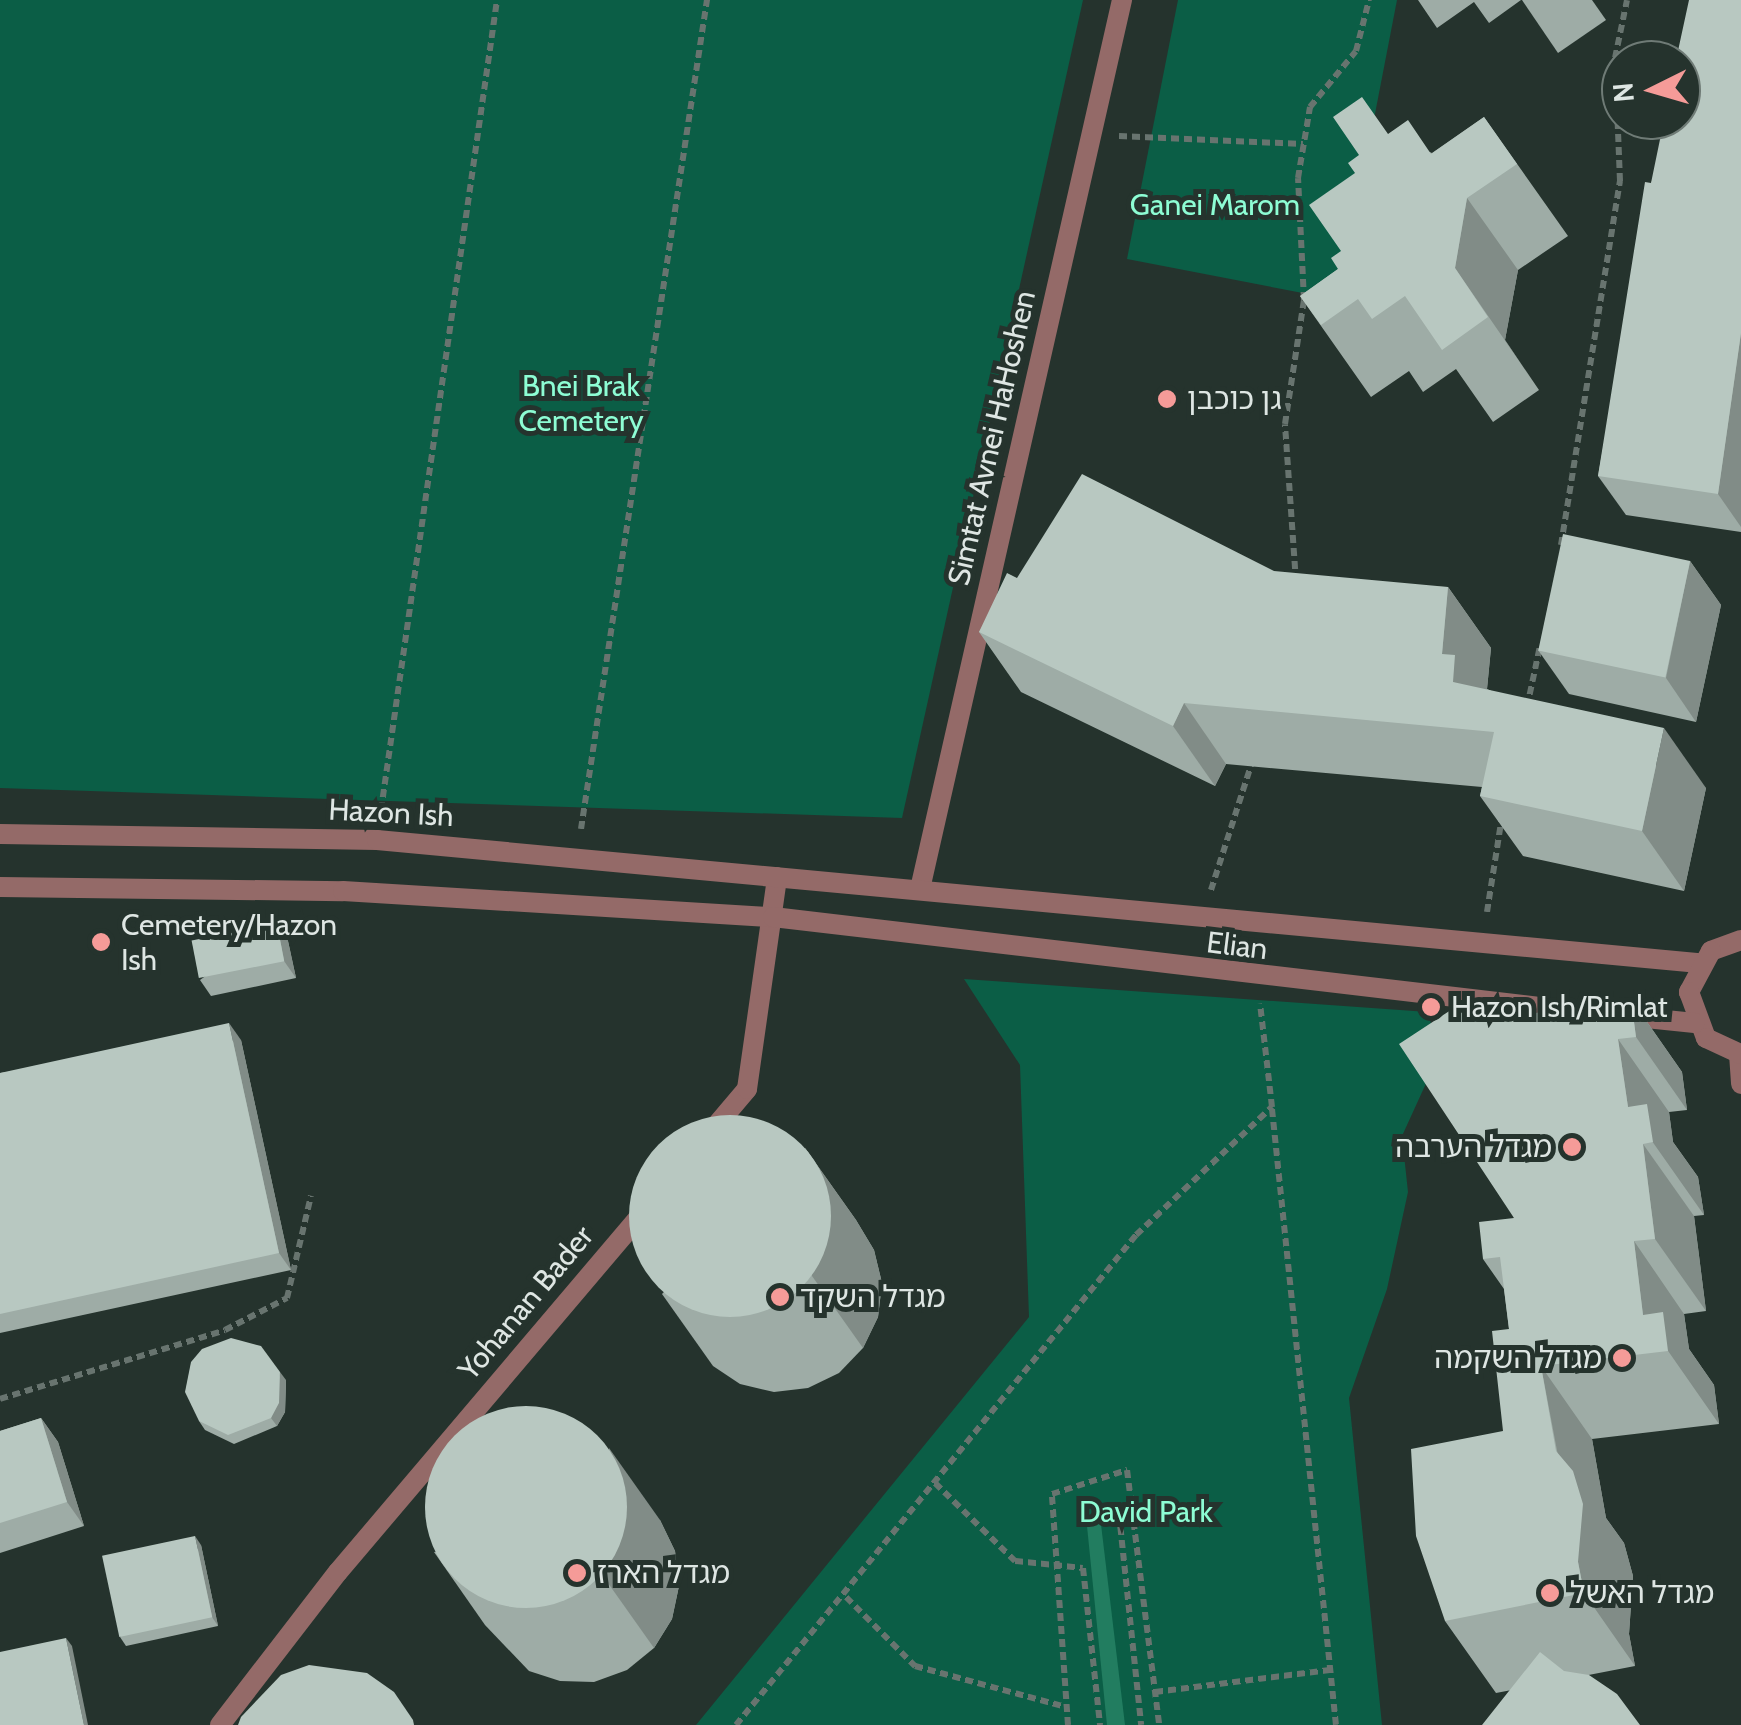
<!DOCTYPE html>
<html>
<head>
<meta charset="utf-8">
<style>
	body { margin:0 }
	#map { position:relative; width:1741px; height:1725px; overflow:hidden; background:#25332d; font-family:Cabin,"Noto Sans Hebrew",sans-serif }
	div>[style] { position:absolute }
	.green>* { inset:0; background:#0b5e46 }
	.water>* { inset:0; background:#227d60 }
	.path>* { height:6px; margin-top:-3px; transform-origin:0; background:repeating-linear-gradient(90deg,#68746f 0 8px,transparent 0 13px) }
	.minor>* { height:20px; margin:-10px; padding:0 10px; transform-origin:10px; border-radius:10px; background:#946a68 }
	.tertiary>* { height:20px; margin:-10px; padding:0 10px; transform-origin:10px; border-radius:10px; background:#946a68 }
	.wall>* { inset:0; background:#9eaca6 }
	.shaded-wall>* { inset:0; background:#818c87 }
	.building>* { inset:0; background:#b8c8c1; transform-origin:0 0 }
	.round { border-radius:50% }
	.dots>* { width:28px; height:28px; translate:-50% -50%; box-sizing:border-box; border:5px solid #25332d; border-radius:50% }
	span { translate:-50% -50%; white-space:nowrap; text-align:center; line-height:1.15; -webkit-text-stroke:10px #25332d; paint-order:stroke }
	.park-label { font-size:30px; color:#8dfdd4 }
	.poi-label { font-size:30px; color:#dee6e3 }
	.left { translate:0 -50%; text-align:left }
	.right { translate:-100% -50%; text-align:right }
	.street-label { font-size:30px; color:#dee6e3 }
	.north { position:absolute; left:1601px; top:40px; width:100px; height:100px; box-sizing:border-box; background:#25332d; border:2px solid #6f7b76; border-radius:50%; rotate:265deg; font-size:28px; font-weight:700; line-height:40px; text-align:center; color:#dee6e3 }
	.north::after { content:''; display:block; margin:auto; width:35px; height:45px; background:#f59b98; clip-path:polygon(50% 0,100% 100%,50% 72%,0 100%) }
</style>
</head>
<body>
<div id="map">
	<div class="green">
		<div style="clip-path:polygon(0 0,1083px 0,902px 818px,0 788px)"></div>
		<div style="clip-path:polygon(1178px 0,1397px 0,1339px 300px,1127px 259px)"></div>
		<div style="clip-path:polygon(964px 979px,1428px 1012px,1439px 1055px,1402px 1136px,1408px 1192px,1387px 1289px,1349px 1398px,1382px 1725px,696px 1725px,1029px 1317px,1020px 1065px)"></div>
	</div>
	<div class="water">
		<div style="clip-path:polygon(1086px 1516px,1100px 1516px,1125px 1725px,1107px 1725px)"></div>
	</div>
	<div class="path">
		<div style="left:1119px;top:136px;width:184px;rotate:2.5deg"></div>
		<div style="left:1561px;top:545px;width:369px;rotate:-80.8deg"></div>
		<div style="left:1620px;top:181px;width:123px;rotate:-92.3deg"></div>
		<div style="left:1615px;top:58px;width:59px;rotate:-78.3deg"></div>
		<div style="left:1296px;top:582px;width:158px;rotate:-94deg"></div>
		<div style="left:1285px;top:424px;width:125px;rotate:-81.3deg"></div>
		<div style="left:1304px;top:300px;width:122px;rotate:-92.8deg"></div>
		<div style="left:1298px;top:178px;width:72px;rotate:-80.4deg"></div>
		<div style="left:1310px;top:107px;width:72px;rotate:-50.6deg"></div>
		<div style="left:1356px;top:51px;width:53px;rotate:-75.7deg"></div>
		<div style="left:1527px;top:707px;width:62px;rotate:-78deg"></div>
		<div style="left:381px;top:810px;width:818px;rotate:-81.85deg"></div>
		<div style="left:581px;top:829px;width:839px;rotate:-81.36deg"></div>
		<div style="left:1211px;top:890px;width:138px;rotate:-72.2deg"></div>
		<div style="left:1487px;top:912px;width:97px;rotate:-81.1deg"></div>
		<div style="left:1272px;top:1109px;width:619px;rotate:84.07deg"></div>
		<div style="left:0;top:1399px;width:235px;rotate:-17deg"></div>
		<div style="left:225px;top:1330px;width:70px;rotate:-27.3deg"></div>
		<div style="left:287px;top:1298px;width:105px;rotate:-76.8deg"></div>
		<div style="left:935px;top:1483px;width:112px;rotate:44.3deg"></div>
		<div style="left:1015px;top:1561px;width:68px;rotate:5.9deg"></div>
		<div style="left:1083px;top:1568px;width:158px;rotate:83.8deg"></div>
		<div style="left:1133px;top:1513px;width:14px;rotate:176deg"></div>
		<div style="left:1119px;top:1514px;width:212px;rotate:84deg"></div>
		<div style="left:846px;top:1597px;width:98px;rotate:45deg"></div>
		<div style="left:915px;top:1666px;width:156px;rotate:15.2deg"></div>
		<div style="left:1155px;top:1692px;width:176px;rotate:-7.2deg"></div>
		<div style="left:736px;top:1725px;width:633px;rotate:-50.77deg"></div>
		<div style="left:1136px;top:1235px;width:187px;rotate:-43.3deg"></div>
		<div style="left:1272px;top:1107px;width:104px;rotate:-96.6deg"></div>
		<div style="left:1068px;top:1725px;width:232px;rotate:-94deg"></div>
		<div style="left:1052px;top:1494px;width:79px;rotate:-17.7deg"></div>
		<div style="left:1127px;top:1470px;width:257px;rotate:82.8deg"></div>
	</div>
	<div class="minor">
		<div style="left:920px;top:889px;width:912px;rotate:-77.2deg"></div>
		<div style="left:1739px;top:1054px;width:30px;rotate:86deg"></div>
		<div style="left:709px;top:1134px;width:59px;rotate:-49.8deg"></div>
		<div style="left:747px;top:1089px;width:214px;rotate:-81.9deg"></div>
		<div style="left:220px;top:1725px;width:193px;rotate:-52.4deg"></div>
		<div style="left:338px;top:1572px;width:480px;rotate:-49.7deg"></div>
	</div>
	<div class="tertiary">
		<div style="left:0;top:834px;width:377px;rotate:0.9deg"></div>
		<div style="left:377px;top:840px;width:1328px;rotate:5.32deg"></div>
		<div style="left:0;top:887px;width:343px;rotate:0.7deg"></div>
		<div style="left:343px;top:891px;width:431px;rotate:3.5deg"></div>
		<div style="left:773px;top:917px;width:816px;rotate:6.69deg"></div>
		<div style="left:1741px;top:940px;width:32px;rotate:160deg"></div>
		<div style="left:1711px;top:951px;width:47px;rotate:118.2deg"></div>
		<div style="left:1689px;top:992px;width:49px;rotate:69.7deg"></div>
		<div style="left:1706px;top:1038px;width:38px;rotate:25deg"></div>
		<div style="left:1617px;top:1015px;width:78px;rotate:5.9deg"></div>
	</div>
	<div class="wall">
		<div style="clip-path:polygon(1418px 0,1521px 0,1489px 23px,1474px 2px,1437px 28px)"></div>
		<div style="clip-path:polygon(1522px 0,1592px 0,1606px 20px,1558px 53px)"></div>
		<div style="clip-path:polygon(1741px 0,1741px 532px,1626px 515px,1598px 476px,1651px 183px)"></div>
		<div style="clip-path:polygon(1484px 117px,1568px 236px,1518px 270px,1505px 340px,1539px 390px,1493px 422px,1456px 369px,1423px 392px,1409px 371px,1371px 397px,1300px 296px,1338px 269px,1359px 155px,1388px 134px,1432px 153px)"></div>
		<div style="clip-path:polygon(1690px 561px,1721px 605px,1696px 722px,1569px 694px,1538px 650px)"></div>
		<div style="clip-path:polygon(1017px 578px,1448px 587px,1491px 648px,1487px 689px,1706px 788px,1684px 891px,1523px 856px,1480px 796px,1482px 787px,1226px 764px,1215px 786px,1021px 692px,979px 632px)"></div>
		<div style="clip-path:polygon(277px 924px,288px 941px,296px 978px,211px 996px,200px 980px)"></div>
		<div style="clip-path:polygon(1631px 999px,1682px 1072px,1687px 1110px,1669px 1112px,1673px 1142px,1698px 1177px,1704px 1215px,1694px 1216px,1706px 1311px,1684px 1314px,1689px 1349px,1714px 1385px,1719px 1424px,1592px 1439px,1606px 1518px,1624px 1543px,1633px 1576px,1629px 1634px,1635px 1666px,1496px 1693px,1445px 1621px,1503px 1431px,1509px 1329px,1504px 1289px,1483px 1259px,1514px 1218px,1482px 1021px)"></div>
		<div style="clip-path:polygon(241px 1040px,291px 1270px,0 1333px,0 1073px)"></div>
		<div style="clip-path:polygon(805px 1148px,856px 1220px,874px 1250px,882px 1283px,878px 1317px,863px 1348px,839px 1373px,808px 1388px,774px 1392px,740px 1384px,713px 1366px,662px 1294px)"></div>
		<div style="clip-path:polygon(286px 1380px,285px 1412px,277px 1426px,234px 1444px,205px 1430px,199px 1421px)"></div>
		<div style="clip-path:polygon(41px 1418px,58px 1442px,84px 1526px,0 1553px,0 1431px)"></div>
		<div style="clip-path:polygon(660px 1520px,675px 1551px,679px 1586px,672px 1619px,654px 1648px,627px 1670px,594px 1682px,560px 1681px,529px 1671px,485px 1625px,434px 1552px)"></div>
		<div style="clip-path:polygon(201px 1545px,218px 1626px,126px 1646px,120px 1637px)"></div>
	</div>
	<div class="shaded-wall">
		<div style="clip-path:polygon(1467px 198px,1518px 270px,1505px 340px,1539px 390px,1455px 268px)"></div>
		<div style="clip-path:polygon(1741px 333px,1741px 527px,1718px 494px)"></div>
		<div style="clip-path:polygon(1690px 561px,1721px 605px,1696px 722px,1666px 678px)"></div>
		<div style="clip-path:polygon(1448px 587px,1491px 648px,1486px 699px,1453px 682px,1442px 654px)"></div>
		<div style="clip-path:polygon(1184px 703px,1226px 764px,1215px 786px,1173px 726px)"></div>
		<div style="clip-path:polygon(1664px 728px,1706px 788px,1684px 891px,1642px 831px)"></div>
		<div style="clip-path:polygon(277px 924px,288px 941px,296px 978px,284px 961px)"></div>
		<div style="clip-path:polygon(1631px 999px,1682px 1072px,1687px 1110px,1636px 1037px)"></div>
		<div style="clip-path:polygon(229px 1023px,241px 1040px,291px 1270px,279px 1253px)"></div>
		<div style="clip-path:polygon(1618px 1039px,1669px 1112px,1673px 1142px,1698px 1177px,1704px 1215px,1628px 1107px)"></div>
		<div style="clip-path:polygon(1643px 1144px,1694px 1216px,1706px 1311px,1655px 1239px)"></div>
		<div style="clip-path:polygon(805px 1148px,856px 1220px,874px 1250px,882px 1283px,878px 1317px,863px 1348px,812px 1276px)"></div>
		<div style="clip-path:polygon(1634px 1241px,1684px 1314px,1689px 1349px,1714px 1385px,1719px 1424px,1643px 1315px)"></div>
		<div style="clip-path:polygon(1541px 1366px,1592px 1439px,1606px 1518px,1624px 1543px,1633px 1576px,1629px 1634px,1635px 1666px,1584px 1593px)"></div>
		<div style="clip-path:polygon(280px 1372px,286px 1380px,285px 1412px,277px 1426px,271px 1418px)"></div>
		<div style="clip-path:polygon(41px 1418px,58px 1442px,84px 1526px,67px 1502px)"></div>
		<div style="clip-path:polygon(609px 1448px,660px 1520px,675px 1551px,679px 1586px,672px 1619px,654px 1648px,603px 1576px)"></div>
		<div style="clip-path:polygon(195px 1536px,201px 1545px,218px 1626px,212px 1617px)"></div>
		<div style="clip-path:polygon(66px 1638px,72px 1646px,88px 1725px,84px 1725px)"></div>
	</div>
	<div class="building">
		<div style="clip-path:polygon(1689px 0,1741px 0,1741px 333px,1718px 494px,1598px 476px,1645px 182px,1651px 183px,1664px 120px,1681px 120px,1681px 60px,1676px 60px)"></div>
		<div style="clip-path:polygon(1362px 97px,1388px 134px,1408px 120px,1431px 154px,1484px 117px,1517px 164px,1467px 198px,1455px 268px,1488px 317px,1442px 350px,1405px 296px,1372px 319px,1358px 299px,1321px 325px,1300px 296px,1338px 269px,1331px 258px,1341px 251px,1309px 205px,1355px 173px,1348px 163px,1359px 155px,1333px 117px)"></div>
		<div style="clip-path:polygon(1082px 474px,1274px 571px,1448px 587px,1442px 654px,1455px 655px,1453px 682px,1664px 728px,1642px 831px,1480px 796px,1494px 732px,1184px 703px,1173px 726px,979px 632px,1007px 573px,1017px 578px)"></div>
		<div style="left:1563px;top:534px;width:130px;height:119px;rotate:12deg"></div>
		<div style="left:277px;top:924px;width:38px;height:87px;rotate:79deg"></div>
		<div style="clip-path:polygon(1631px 999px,1636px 1037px,1618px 1039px,1628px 1107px,1647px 1104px,1653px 1142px,1643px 1144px,1655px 1239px,1634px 1241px,1643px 1315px,1663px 1312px,1668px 1351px,1541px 1366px,1556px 1451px,1573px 1471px,1583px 1504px,1578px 1562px,1584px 1593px,1445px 1621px,1416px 1536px,1411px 1449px,1503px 1431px,1492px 1331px,1509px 1329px,1500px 1257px,1483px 1259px,1479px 1222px,1514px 1218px,1399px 1044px,1460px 1004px,1482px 1021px)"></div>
		<div style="clip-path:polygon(229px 1023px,279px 1253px,0 1314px,0 1073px)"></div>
		<div class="round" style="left:629px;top:1115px;width:202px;height:202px"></div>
		<div style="clip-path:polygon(231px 1338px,261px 1346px,280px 1372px,279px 1403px,271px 1418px,228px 1435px,199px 1421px,185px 1392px,191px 1362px,202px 1349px)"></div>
		<div class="round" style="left:425px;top:1406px;width:202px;height:202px"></div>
		<div style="clip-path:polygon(41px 1418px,67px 1502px,0 1523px,0 1431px)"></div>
		<div style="left:195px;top:1536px;width:83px;height:95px;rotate:78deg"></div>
		<div style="clip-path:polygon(66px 1638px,84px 1725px,0 1725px,0 1652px)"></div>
		<div style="clip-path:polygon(1540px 1652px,1564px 1671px,1589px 1675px,1617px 1694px,1640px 1725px,1482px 1725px)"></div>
		<div style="clip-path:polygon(309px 1665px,367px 1673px,394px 1692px,413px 1720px,414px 1725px,238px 1725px,241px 1717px,281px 1675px)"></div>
	</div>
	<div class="dots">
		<div style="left:1167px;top:399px;background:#f59b98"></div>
		<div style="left:101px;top:942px;background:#f59b98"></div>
		<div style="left:1431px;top:1007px;background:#f59b98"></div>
		<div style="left:1572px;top:1147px;background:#f59b98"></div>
		<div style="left:780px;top:1297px;background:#f59b98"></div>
		<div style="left:1622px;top:1358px;background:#f59b98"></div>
		<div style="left:577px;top:1573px;background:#f59b98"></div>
		<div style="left:1550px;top:1593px;background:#f59b98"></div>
	</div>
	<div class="park-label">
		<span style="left:1215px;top:205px">Ganei Marom</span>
		<span style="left:581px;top:403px">Bnei Brak<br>Cemetery</span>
		<span style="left:1146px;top:1512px">David Park</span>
	</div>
	<div class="poi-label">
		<span class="left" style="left:1187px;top:399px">גן כוכבן</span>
		<span class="left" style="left:121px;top:942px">Cemetery/Hazon<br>Ish</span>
		<span class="left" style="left:1451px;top:1007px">Hazon Ish/Rimlat</span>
		<span class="right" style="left:1552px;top:1147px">מגדל הערבה</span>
		<span class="left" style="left:800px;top:1297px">מגדל השקד</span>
		<span class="right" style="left:1602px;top:1358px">מגדל השקמה</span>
		<span class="left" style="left:597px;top:1573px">מגדל הארז</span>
		<span class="left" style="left:1570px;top:1593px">מגדל האשל</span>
	</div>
	<div class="street-label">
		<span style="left:992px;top:438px;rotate:-77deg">Simtat Avnei HaHoshen</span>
		<span style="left:391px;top:813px;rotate:3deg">Hazon Ish</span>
		<span style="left:1237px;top:946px;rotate:7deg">Elian</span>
		<span style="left:526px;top:1303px;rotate:-50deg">Yohanan Bader</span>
	</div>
	<div class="north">N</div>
</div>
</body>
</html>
